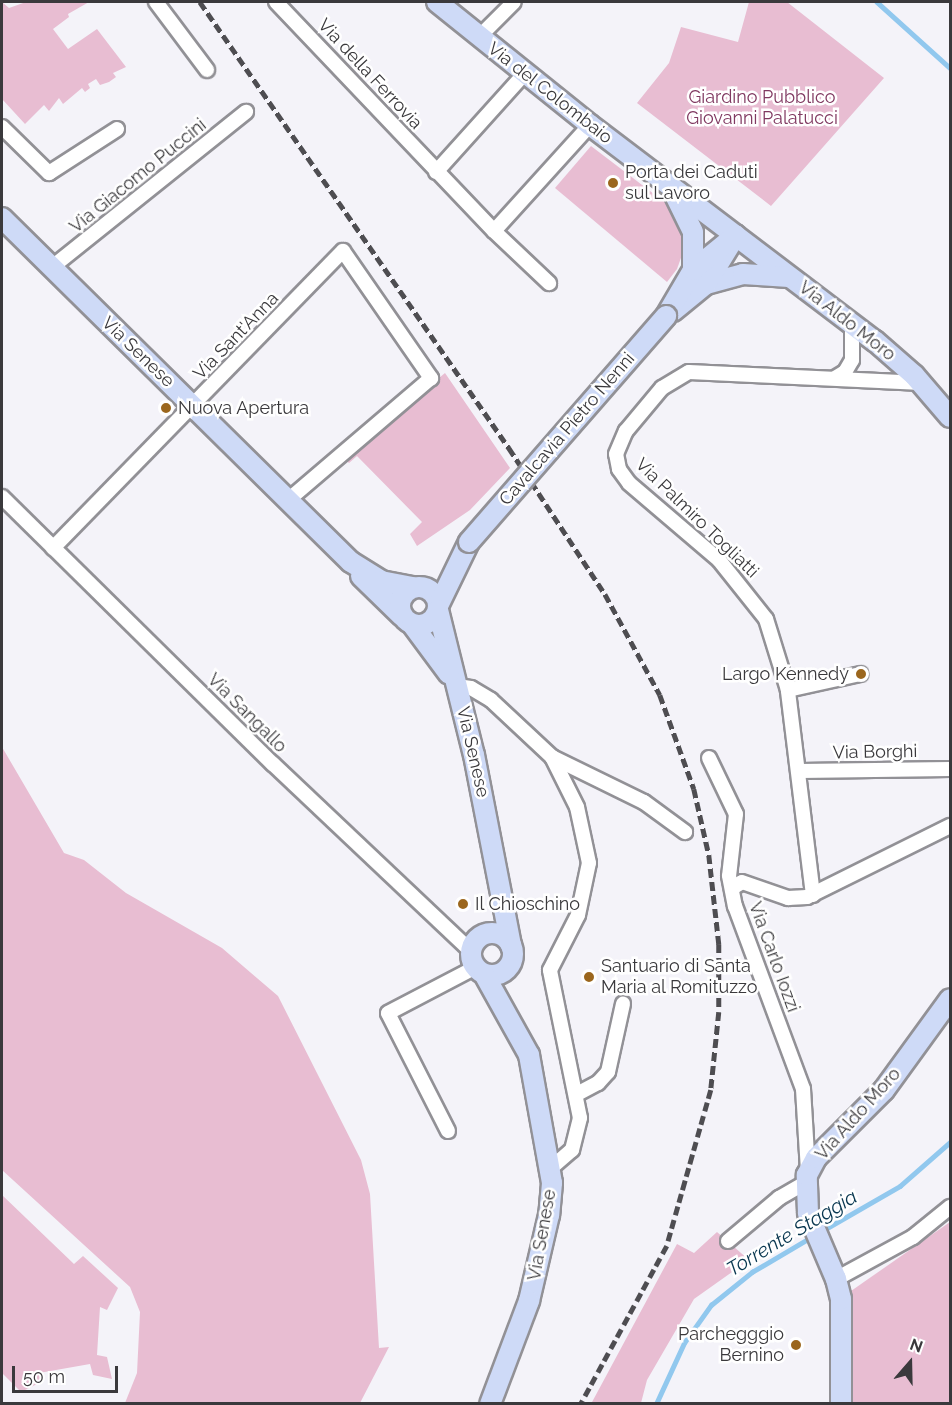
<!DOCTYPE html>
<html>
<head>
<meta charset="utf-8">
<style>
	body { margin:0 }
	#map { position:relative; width:952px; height:1405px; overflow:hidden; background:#f4f3f9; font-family:Raleway,sans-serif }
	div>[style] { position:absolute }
	.green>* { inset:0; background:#e8bdd2 }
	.stream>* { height:4.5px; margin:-2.25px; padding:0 2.25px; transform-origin:2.25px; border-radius:2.25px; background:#91c8ee }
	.roads { filter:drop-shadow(2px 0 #929196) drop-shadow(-2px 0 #929196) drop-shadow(0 2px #929196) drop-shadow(0 -2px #929196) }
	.street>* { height:14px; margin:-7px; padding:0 7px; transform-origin:7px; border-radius:7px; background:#fff }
	.secondary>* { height:20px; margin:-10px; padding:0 10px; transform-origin:10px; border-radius:10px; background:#cedaf7 }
	.secondary>.ring { margin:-10px; padding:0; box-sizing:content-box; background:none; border:20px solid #cedaf7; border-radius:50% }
	.rail>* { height:4.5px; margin-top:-2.25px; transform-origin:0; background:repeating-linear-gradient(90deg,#4e4d51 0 9px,transparent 0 13.5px) }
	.bridges { filter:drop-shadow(2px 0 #929196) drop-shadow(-2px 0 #929196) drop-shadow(0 2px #929196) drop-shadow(0 -2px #929196) }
	.secondary-bridge>* { height:20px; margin:-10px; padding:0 10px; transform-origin:10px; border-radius:10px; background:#cedaf7 }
	.dots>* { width:16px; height:16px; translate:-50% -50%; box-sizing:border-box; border:3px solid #fff; border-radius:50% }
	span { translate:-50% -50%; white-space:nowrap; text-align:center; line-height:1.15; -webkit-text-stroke:5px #fff; paint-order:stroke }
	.street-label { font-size:18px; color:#3a393c }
	.park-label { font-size:18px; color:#803961 }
	.poi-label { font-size:18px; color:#3a393c }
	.left { translate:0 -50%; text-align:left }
	.right { translate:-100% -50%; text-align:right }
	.water-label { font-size:20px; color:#093750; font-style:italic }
	.frame { position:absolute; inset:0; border:3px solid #3a393c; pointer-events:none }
	.north { position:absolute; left:880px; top:1333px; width:60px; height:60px; -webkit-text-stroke:4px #fff; paint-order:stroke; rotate:20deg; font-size:16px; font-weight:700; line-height:24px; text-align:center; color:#3a393c }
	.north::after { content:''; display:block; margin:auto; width:21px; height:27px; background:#3a393c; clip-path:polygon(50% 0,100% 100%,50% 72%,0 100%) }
	.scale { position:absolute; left:12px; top:1366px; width:106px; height:27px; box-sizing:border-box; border:3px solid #3a393c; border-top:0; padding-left:8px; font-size:18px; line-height:21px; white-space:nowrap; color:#3a393c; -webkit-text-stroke:4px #fff; paint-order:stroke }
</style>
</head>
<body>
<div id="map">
	<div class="green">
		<div style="clip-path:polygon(2px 2px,9px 8px,26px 2px,89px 2px,68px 14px,69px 17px,53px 29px,68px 49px,97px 29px,126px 67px,113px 73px,116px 77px,109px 82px,100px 85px,96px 79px,88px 84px,90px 88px,85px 92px,82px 88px,63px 104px,59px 98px,49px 111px,44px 105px,25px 124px,2px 99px)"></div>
		<div style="clip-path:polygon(749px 2px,787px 2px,884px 78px,771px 206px,637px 103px,669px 63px,681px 27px,738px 42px)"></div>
		<div style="clip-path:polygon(591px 146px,671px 207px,682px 233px,682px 255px,677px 269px,667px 282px,555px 188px)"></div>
		<div style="clip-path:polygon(445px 373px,510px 468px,470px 510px,417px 546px,410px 534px,422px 522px,357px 456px,349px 463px,343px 457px)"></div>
		<div style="clip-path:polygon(2px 747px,64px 853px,84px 860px,126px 893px,222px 948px,278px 996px,361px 1160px,370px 1194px,379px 1348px,389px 1347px,360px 1403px,125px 1403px,137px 1373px,140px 1312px,130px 1287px,2px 1170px)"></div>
		<div style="clip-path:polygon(2px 1195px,74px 1264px,83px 1256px,118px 1288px,107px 1310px,100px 1307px,97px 1355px,107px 1357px,112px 1379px,93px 1375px,90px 1364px,39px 1373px,41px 1382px,21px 1392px,2px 1373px)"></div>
		<div style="clip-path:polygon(950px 1222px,950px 1403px,850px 1404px,851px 1291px)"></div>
		<div style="clip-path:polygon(717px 1232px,749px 1260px,694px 1299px,647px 1380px,641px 1403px,591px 1404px,677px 1244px,694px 1253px)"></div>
	</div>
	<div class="stream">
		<div style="left:877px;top:2px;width:98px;rotate:42.1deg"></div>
		<div style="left:820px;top:1232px;width:92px;rotate:-29.9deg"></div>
		<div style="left:900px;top:1186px;width:67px;rotate:-41.3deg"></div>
		<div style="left:656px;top:1404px;width:67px;rotate:-65.3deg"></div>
		<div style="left:684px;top:1343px;width:47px;rotate:-54.6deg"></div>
		<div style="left:711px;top:1305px;width:53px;rotate:-38.8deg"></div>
		<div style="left:752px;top:1272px;width:71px;rotate:-30.5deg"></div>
	</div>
	<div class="roads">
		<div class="street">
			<div style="left:156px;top:2px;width:85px;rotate:53.1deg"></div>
			<div style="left:276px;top:2px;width:316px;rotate:46.4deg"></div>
			<div style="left:494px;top:231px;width:76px;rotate:43.4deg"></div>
			<div style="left:479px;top:37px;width:49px;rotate:-45deg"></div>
			<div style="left:2px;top:127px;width:66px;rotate:44.4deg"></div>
			<div style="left:49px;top:173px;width:81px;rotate:-32.9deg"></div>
			<div style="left:436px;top:172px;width:133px;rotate:-48deg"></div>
			<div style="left:494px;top:231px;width:143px;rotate:-47.8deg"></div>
			<div style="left:51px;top:268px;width:250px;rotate:-38.7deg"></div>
			<div style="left:835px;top:378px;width:12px;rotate:-31deg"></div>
			<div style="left:845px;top:372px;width:14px;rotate:-60deg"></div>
			<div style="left:852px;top:360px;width:37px;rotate:-90deg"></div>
			<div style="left:2px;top:497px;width:380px;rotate:44.6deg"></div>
			<div style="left:273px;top:764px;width:272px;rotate:43.4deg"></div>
			<div style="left:53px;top:548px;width:415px;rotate:-45.7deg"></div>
			<div style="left:343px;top:251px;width:155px;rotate:55.3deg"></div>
			<div style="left:431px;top:378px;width:188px;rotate:139.5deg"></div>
			<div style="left:457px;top:686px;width:14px;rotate:8deg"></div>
			<div style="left:471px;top:688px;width:23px;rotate:31deg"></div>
			<div style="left:491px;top:700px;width:83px;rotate:43.1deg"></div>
			<div style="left:552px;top:757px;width:102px;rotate:26.1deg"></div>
			<div style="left:644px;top:802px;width:51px;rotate:36.2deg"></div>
			<div style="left:788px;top:690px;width:74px;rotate:-12.5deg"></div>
			<div style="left:709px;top:758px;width:62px;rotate:64.3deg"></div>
			<div style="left:736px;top:814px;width:62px;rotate:96.4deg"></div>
			<div style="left:729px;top:876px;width:31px;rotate:79deg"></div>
			<div style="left:735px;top:906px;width:195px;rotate:69.6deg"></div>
			<div style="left:803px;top:1089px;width:81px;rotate:86.5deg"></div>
			<div style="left:800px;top:771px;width:150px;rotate:-0.8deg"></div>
			<div style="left:734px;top:887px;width:9px;rotate:-32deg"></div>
			<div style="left:742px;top:882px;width:49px;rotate:19.2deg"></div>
			<div style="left:788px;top:898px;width:19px;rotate:-3deg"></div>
			<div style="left:807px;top:897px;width:160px;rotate:-26.4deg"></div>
			<div style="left:813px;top:895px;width:207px;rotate:-97deg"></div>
			<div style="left:788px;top:690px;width:74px;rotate:-107.2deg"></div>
			<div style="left:766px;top:619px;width:75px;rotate:-128.5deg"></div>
			<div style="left:719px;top:560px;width:118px;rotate:-139.5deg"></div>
			<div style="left:629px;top:483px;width:17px;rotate:-126deg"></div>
			<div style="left:619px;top:469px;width:15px;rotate:-101deg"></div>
			<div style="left:616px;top:454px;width:25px;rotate:-67deg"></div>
			<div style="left:626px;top:431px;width:56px;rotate:-50.1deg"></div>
			<div style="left:662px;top:388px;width:31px;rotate:-31deg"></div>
			<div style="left:689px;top:372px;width:233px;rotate:2.7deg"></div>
			<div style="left:577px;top:1094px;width:24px;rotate:-28deg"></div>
			<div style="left:598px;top:1083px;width:15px;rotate:-48deg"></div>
			<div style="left:608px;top:1072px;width:70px;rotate:-77.6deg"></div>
			<div style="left:448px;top:1131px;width:132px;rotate:-117deg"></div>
			<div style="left:388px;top:1013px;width:99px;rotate:-27.6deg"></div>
			<div style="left:551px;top:1168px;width:28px;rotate:-41deg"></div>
			<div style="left:572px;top:1150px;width:33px;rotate:-76deg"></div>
			<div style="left:580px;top:1118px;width:151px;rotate:-101.5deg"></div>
			<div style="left:550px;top:970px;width:62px;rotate:-63deg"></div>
			<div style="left:578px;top:915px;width:53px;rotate:-78.1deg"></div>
			<div style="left:589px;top:863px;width:57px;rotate:-102.1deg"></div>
			<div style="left:577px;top:807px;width:56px;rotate:-116.6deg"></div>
			<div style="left:728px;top:1241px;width:67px;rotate:-40.1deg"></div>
			<div style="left:779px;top:1198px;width:30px;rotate:-30deg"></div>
			<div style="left:836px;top:1279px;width:88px;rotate:-28.6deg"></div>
			<div style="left:913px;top:1237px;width:48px;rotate:-39deg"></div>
		</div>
		<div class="secondary">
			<div style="left:437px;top:2px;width:196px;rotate:38.8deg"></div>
			<div style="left:590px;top:125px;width:358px;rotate:37.2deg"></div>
			<div style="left:875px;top:341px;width:52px;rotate:41.1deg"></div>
			<div style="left:914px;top:375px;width:55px;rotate:49.4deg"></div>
			<div style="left:674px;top:193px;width:43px;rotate:64deg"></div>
			<div style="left:693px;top:232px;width:38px;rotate:90deg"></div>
			<div style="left:2px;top:218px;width:490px;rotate:44.6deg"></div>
			<div style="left:351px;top:562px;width:36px;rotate:32deg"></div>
			<div style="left:381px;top:581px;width:32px;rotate:11deg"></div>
			<div style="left:706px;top:284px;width:38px;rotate:-15deg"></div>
			<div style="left:743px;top:274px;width:46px;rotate:3.7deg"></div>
			<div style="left:673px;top:311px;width:43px;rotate:-39.3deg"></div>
			<div style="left:706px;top:284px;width:52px;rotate:-58.5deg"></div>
			<div style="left:666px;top:316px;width:53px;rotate:-59.6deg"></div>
			<div style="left:693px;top:270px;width:55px;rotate:-39.1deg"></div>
			<div style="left:361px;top:576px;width:57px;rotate:44.3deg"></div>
			<div class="ring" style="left:400px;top:587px;width:18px;height:18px"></div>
			<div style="left:438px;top:606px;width:71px;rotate:-64.2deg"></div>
			<div style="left:438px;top:610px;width:149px;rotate:76.1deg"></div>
			<div style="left:474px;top:755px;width:195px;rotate:79deg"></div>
			<div style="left:412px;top:624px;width:62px;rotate:53.5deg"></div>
			<div class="ring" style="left:471px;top:933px;width:22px;height:22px"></div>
			<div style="left:484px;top:974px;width:93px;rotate:60.9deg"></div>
			<div style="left:529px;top:1055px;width:130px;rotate:79.8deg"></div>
			<div style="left:552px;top:1183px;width:32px;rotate:95deg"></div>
			<div style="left:549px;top:1215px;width:88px;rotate:103.1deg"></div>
			<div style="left:529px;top:1301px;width:110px;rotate:110.7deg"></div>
			<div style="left:841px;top:1404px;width:105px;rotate:-90deg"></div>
			<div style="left:841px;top:1299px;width:21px;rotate:-104deg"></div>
			<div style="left:836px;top:1279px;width:72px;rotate:-113deg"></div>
			<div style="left:808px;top:1213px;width:38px;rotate:-92deg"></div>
			<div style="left:807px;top:1175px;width:19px;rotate:-62deg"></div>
			<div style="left:816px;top:1158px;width:96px;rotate:-45deg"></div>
			<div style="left:884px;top:1090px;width:112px;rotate:-54deg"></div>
		</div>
	</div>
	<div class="rail">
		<div style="left:200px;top:2px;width:543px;rotate:55.28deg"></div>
		<div style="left:509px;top:448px;width:175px;rotate:56.7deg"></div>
		<div style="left:605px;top:594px;width:115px;rotate:61.4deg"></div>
		<div style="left:660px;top:695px;width:100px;rotate:70.1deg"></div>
		<div style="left:694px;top:789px;width:68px;rotate:77.2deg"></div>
		<div style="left:709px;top:855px;width:90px;rotate:83.6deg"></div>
		<div style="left:719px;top:944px;width:68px;rotate:90deg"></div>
		<div style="left:719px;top:1012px;width:78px;rotate:95.9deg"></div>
		<div style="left:711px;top:1090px;width:162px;rotate:105.8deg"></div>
		<div style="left:667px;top:1246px;width:180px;rotate:118.6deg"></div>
	</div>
	<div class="bridges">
		<div class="secondary-bridge">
			<div style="left:469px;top:542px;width:300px;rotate:-48.9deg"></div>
		</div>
	</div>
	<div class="dots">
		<div style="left:613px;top:183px;background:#9b661d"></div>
		<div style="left:166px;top:408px;background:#9b661d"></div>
		<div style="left:861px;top:674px;background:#9b661d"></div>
		<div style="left:463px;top:904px;background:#9b661d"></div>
		<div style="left:589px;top:977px;background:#9b661d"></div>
		<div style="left:796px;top:1345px;background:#9b661d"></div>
	</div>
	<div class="street-label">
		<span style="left:370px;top:74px;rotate:47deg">Via della Ferrovia</span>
		<span style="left:550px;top:93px;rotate:38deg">Via del Colombaio</span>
		<span style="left:138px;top:176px;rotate:-39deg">Via Giacomo Puccini</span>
		<span style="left:847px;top:321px;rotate:38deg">Via Aldo Moro</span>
		<span style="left:236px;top:336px;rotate:-46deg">Via Sant'Anna</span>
		<span style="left:138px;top:352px;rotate:44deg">Via Senese</span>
		<span style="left:567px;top:429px;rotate:-49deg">Cavalcavia Pietro Nenni</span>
		<span style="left:697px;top:518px;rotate:44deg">Via Palmiro Togliatti</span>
		<span style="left:247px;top:713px;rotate:45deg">Via Sangallo</span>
		<span style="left:473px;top:752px;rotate:77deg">Via Senese</span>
		<span style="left:875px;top:752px;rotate:-1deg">Via Borghi</span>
		<span style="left:774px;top:957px;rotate:70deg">Via Carlo Iozzi</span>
		<span style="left:858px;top:1114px;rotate:-48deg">Via Aldo Moro</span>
		<span style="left:542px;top:1235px;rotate:-80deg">Via Senese</span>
	</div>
	<div class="park-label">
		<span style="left:762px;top:108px">Giardino Pubblico<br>Giovanni Palatucci</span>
	</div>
	<div class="poi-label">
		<span class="left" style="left:625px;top:183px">Porta dei Caduti<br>sul Lavoro</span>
		<span class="left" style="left:178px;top:408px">Nuova Apertura</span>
		<span class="right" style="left:849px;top:674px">Largo Kennedy</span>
		<span class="left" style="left:475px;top:904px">Il Chioschino</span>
		<span class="left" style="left:601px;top:977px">Santuario di Santa<br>Maria al Romituzzo</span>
		<span class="right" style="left:784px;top:1345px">Parchegggio<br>Bernino</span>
	</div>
	<div class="water-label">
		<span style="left:792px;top:1233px;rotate:-31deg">Torrente Staggia</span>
	</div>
	<div class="frame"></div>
	<div class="north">N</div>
	<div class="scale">50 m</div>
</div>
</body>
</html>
